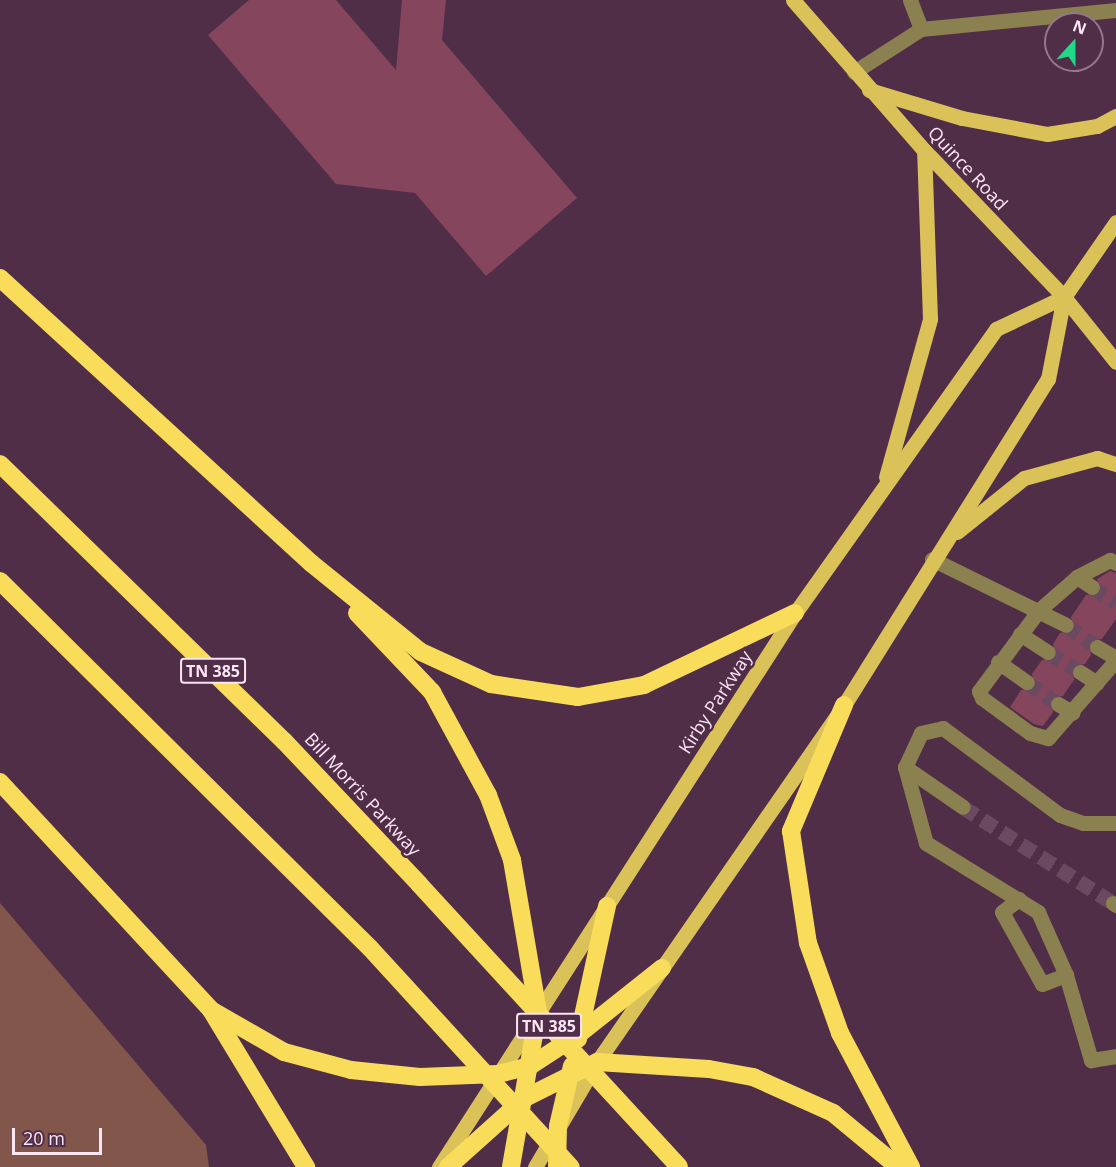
<!DOCTYPE html>
<html>
<head>
<meta charset="utf-8">
<style>
	body { margin:0 }
	#map { position:relative; width:1116px; height:1167px; overflow:hidden; background:#502e47; font-family:"Open Sans",sans-serif }
	div>[style] { position:absolute }
	.green>* { inset:0; background:#82564a }
	.building>* { inset:0; background:#84455d }
	.minor-tunnel>* { height:15px; margin-top:-7.5px; transform-origin:0; background:repeating-linear-gradient(90deg,#6a4961 0 15px,transparent 0 23px) }
	.minor>* { height:15px; margin:-7.5px; padding:0 7.5px; transform-origin:7.5px; border-radius:7.5px; background:#8b8050 }
	.major>* { height:15px; margin:-7.5px; padding:0 7.5px; transform-origin:7.5px; border-radius:7.5px; background:#dac259 }
	.highway>* { height:18px; margin:-9px; padding:0 9px; transform-origin:9px; border-radius:9px; background:#f9dc59 }
	.highway-bridge>* { height:18px; margin:-9px; padding:0 9px; transform-origin:9px; border-radius:9px; background:#f9dc59 }
	span { translate:-50% -50%; white-space:nowrap; text-align:center; line-height:1.15; -webkit-text-stroke:5px #502e47; paint-order:stroke }
	.shield-label span { padding:2px 4px; background:#502e47; border:2px solid; border-radius:4px; -webkit-text-stroke-width:0 }
	.shield-label { font-size:16px; color:#fce5f5; font-weight:700 }
	.street-label { font-size:18px; color:#fce5f5 }
	.north { position:absolute; left:1044px; top:12px; width:60px; height:60px; box-sizing:border-box; background:#502e47; border:2px solid #95778d; border-radius:50%; rotate:21deg; font-size:16px; font-weight:700; line-height:24px; text-align:center; color:#fce5f5 }
	.north::after { content:''; display:block; margin:auto; width:21px; height:27px; background:#20d887; clip-path:polygon(50% 0,100% 100%,50% 72%,0 100%) }
	.scale { position:absolute; left:12px; top:1128px; width:90px; height:27px; box-sizing:border-box; border:3px solid #fce5f5; border-top:0; padding-left:8px; font-size:18px; line-height:21px; white-space:nowrap; color:#fce5f5; -webkit-text-stroke:4px #502e47; paint-order:stroke }
</style>
</head>
<body>
<div id="map">
	<div class="green">
		<div style="clip-path:polygon(0 903px,206px 1145px,209px 1167px,0 1167px)"></div>
	</div>
	<div class="building">
		<div style="clip-path:polygon(249px 0,336px 0,396px 70px,402px 0,446px 0,442px 40px,577px 198px,486px 276px,415px 193px,336px 184px,208px 35px)"></div>
		<div style="clip-path:polygon(1110px 571px,1116px 573px,1116px 619px,1102px 639px,1089px 642px,1091px 655px,1085px 664px,1072px 666px,1074px 680px,1063px 696px,1050px 699px,1053px 712px,1043px 726px,1034px 724px,1010px 707px,1021px 690px,1035px 688px,1032px 674px,1042px 660px,1056px 658px,1053px 644px,1060px 633px,1074px 630px,1071px 617px,1086px 595px,1100px 593px,1097px 579px)"></div>
	</div>
	<div class="minor-tunnel">
		<div style="left:1092px;top:587px;width:28px;rotate:32deg"></div>
		<div style="left:1066px;top:625px;width:38px;rotate:35deg"></div>
		<div style="left:1048px;top:652px;width:38px;rotate:32deg"></div>
		<div style="left:1027px;top:682px;width:38px;rotate:35deg"></div>
		<div style="left:963px;top:807px;width:178px;rotate:32.6deg"></div>
	</div>
	<div class="minor">
		<div style="left:910px;top:0;width:31px;rotate:69deg"></div>
		<div style="left:854px;top:72px;width:80px;rotate:-32.7deg"></div>
		<div style="left:921px;top:29px;width:196px;rotate:-5.6deg"></div>
		<div style="left:932px;top:559px;width:149px;rotate:26.2deg"></div>
		<div style="left:1116px;top:563px;width:7px;rotate:-153deg"></div>
		<div style="left:1110px;top:560px;width:37px;rotate:153deg"></div>
		<div style="left:1077px;top:577px;width:50px;rotate:139deg"></div>
		<div style="left:1039px;top:610px;width:101px;rotate:126.5deg"></div>
		<div style="left:979px;top:691px;width:8px;rotate:67deg"></div>
		<div style="left:982px;top:698px;width:59px;rotate:36.1deg"></div>
		<div style="left:1030px;top:733px;width:19px;rotate:16deg"></div>
		<div style="left:1048px;top:738px;width:103px;rotate:-48.9deg"></div>
		<div style="left:1077px;top:577px;width:18px;rotate:34deg"></div>
		<div style="left:1020px;top:634px;width:33px;rotate:33deg"></div>
		<div style="left:1097px;top:647px;width:22px;rotate:30deg"></div>
		<div style="left:998px;top:662px;width:35px;rotate:35deg"></div>
		<div style="left:1080px;top:672px;width:20px;rotate:33deg"></div>
		<div style="left:1058px;top:704px;width:17px;rotate:31deg"></div>
		<div style="left:905px;top:767px;width:70px;rotate:34.6deg"></div>
		<div style="left:1116px;top:823px;width:33px;rotate:180deg"></div>
		<div style="left:1083px;top:823px;width:24px;rotate:-161deg"></div>
		<div style="left:1060px;top:815px;width:146px;rotate:-143.4deg"></div>
		<div style="left:943px;top:728px;width:23px;rotate:167deg"></div>
		<div style="left:921px;top:733px;width:38px;rotate:115deg"></div>
		<div style="left:905px;top:767px;width:79px;rotate:74.6deg"></div>
		<div style="left:926px;top:843px;width:132px;rotate:31.6deg"></div>
		<div style="left:1038px;top:912px;width:69px;rotate:66deg"></div>
		<div style="left:1066px;top:975px;width:89px;rotate:73.6deg"></div>
		<div style="left:1091px;top:1060px;width:25px;rotate:-9deg"></div>
		<div style="left:1019px;top:899px;width:21px;rotate:143deg"></div>
		<div style="left:1002px;top:912px;width:82px;rotate:60.9deg"></div>
		<div style="left:1042px;top:984px;width:26px;rotate:-21deg"></div>
		<div style="left:1113px;top:903px;width:4px;rotate:34deg"></div>
	</div>
	<div class="major">
		<div style="left:793px;top:0;width:199px;rotate:48.9deg"></div>
		<div style="left:924px;top:150px;width:203px;rotate:46.4deg"></div>
		<div style="left:1064px;top:297px;width:83px;rotate:51.3deg"></div>
		<div style="left:869px;top:90px;width:97px;rotate:16.8deg"></div>
		<div style="left:962px;top:118px;width:86px;rotate:10.7deg"></div>
		<div style="left:1047px;top:134px;width:51px;rotate:-9.1deg"></div>
		<div style="left:1097px;top:126px;width:21px;rotate:-28deg"></div>
		<div style="left:886px;top:477px;width:164px;rotate:-74.4deg"></div>
		<div style="left:930px;top:319px;width:169px;rotate:-92deg"></div>
		<div style="left:957px;top:532px;width:86px;rotate:-38.9deg"></div>
		<div style="left:1024px;top:478px;width:76px;rotate:-15.3deg"></div>
		<div style="left:1097px;top:458px;width:20px;rotate:18deg"></div>
		<div style="left:439px;top:1167px;width:659px;rotate:-57.28deg"></div>
		<div style="left:795px;top:613px;width:348px;rotate:-54.7deg"></div>
		<div style="left:996px;top:329px;width:75px;rotate:-25.2deg"></div>
		<div style="left:535px;top:1167px;width:122px;rotate:-59.4deg"></div>
		<div style="left:597px;top:1062px;width:434px;rotate:-55.3deg"></div>
		<div style="left:844px;top:705px;width:385px;rotate:-58deg"></div>
		<div style="left:1048px;top:379px;width:84px;rotate:-79deg"></div>
		<div style="left:1064px;top:297px;width:91px;rotate:-55.3deg"></div>
	</div>
	<div class="highway">
		<div style="left:0;top:278px;width:422px;rotate:42.5deg"></div>
		<div style="left:311px;top:563px;width:141px;rotate:39deg"></div>
		<div style="left:421px;top:652px;width:77px;rotate:24.6deg"></div>
		<div style="left:491px;top:684px;width:88px;rotate:8.5deg"></div>
		<div style="left:578px;top:697px;width:67px;rotate:-10.3deg"></div>
		<div style="left:644px;top:685px;width:167px;rotate:-25.5deg"></div>
		<div style="left:0;top:464px;width:397px;rotate:44.3deg"></div>
		<div style="left:284px;top:741px;width:197px;rotate:46.6deg"></div>
		<div style="left:0;top:581px;width:521px;rotate:44.77deg"></div>
		<div style="left:357px;top:613px;width:109px;rotate:46.5deg"></div>
		<div style="left:432px;top:692px;width:117px;rotate:61.5deg"></div>
		<div style="left:488px;top:795px;width:69px;rotate:69.7deg"></div>
		<div style="left:512px;top:860px;width:154px;rotate:80.3deg"></div>
		<div style="left:538px;top:1012px;width:157px;rotate:99.9deg"></div>
		<div style="left:844px;top:705px;width:137px;rotate:112.8deg"></div>
		<div style="left:791px;top:831px;width:113px;rotate:81.4deg"></div>
		<div style="left:808px;top:943px;width:96px;rotate:70.4deg"></div>
		<div style="left:840px;top:1033px;width:152px;rotate:62.1deg"></div>
		<div style="left:0;top:782px;width:311px;rotate:47.2deg"></div>
		<div style="left:211px;top:1010px;width:184px;rotate:58.8deg"></div>
		<div style="left:211px;top:1010px;width:84px;rotate:29.9deg"></div>
		<div style="left:284px;top:1052px;width:69px;rotate:15deg"></div>
		<div style="left:351px;top:1070px;width:69px;rotate:5.8deg"></div>
		<div style="left:420px;top:1077px;width:78px;rotate:-2.2deg"></div>
		<div style="left:498px;top:1074px;width:33px;rotate:-14deg"></div>
		<div style="left:530px;top:1066px;width:59px;rotate:-33.1deg"></div>
		<div style="left:579px;top:1034px;width:106px;rotate:-38.5deg"></div>
		<div style="left:578px;top:1039px;width:136px;rotate:-77.7deg"></div>
		<div style="left:448px;top:1167px;width:103px;rotate:-41.9deg"></div>
		<div style="left:525px;top:1098px;width:80px;rotate:-26.6deg"></div>
		<div style="left:597px;top:1062px;width:112px;rotate:3.6deg"></div>
		<div style="left:709px;top:1069px;width:45px;rotate:10.3deg"></div>
		<div style="left:753px;top:1077px;width:88px;rotate:24.2deg"></div>
		<div style="left:833px;top:1113px;width:85px;rotate:39.7deg"></div>
		<div style="left:557px;top:1167px;width:41px;rotate:-88.6deg"></div>
		<div style="left:558px;top:1126px;width:62px;rotate:-76.9deg"></div>
	</div>
	<div class="highway-bridge">
		<div style="left:419px;top:884px;width:384px;rotate:47.4deg"></div>
		<div style="left:370px;top:948px;width:297px;rotate:47.5deg"></div>
	</div>
	<div class="shield-label">
		<span style="left:213px;top:671px">TN 385</span>
		<span style="left:549px;top:1026px">TN 385</span>
	</div>
	<div class="street-label">
		<span style="left:968px;top:168px;rotate:47deg">Quince Road</span>
		<span style="left:715px;top:702px;rotate:-57deg">Kirby Parkway</span>
		<span style="left:363px;top:794px;rotate:47deg">Bill Morris Parkway</span>
	</div>
	<div class="north">N</div>
	<div class="scale">20 m</div>
</div>
</body>
</html>
